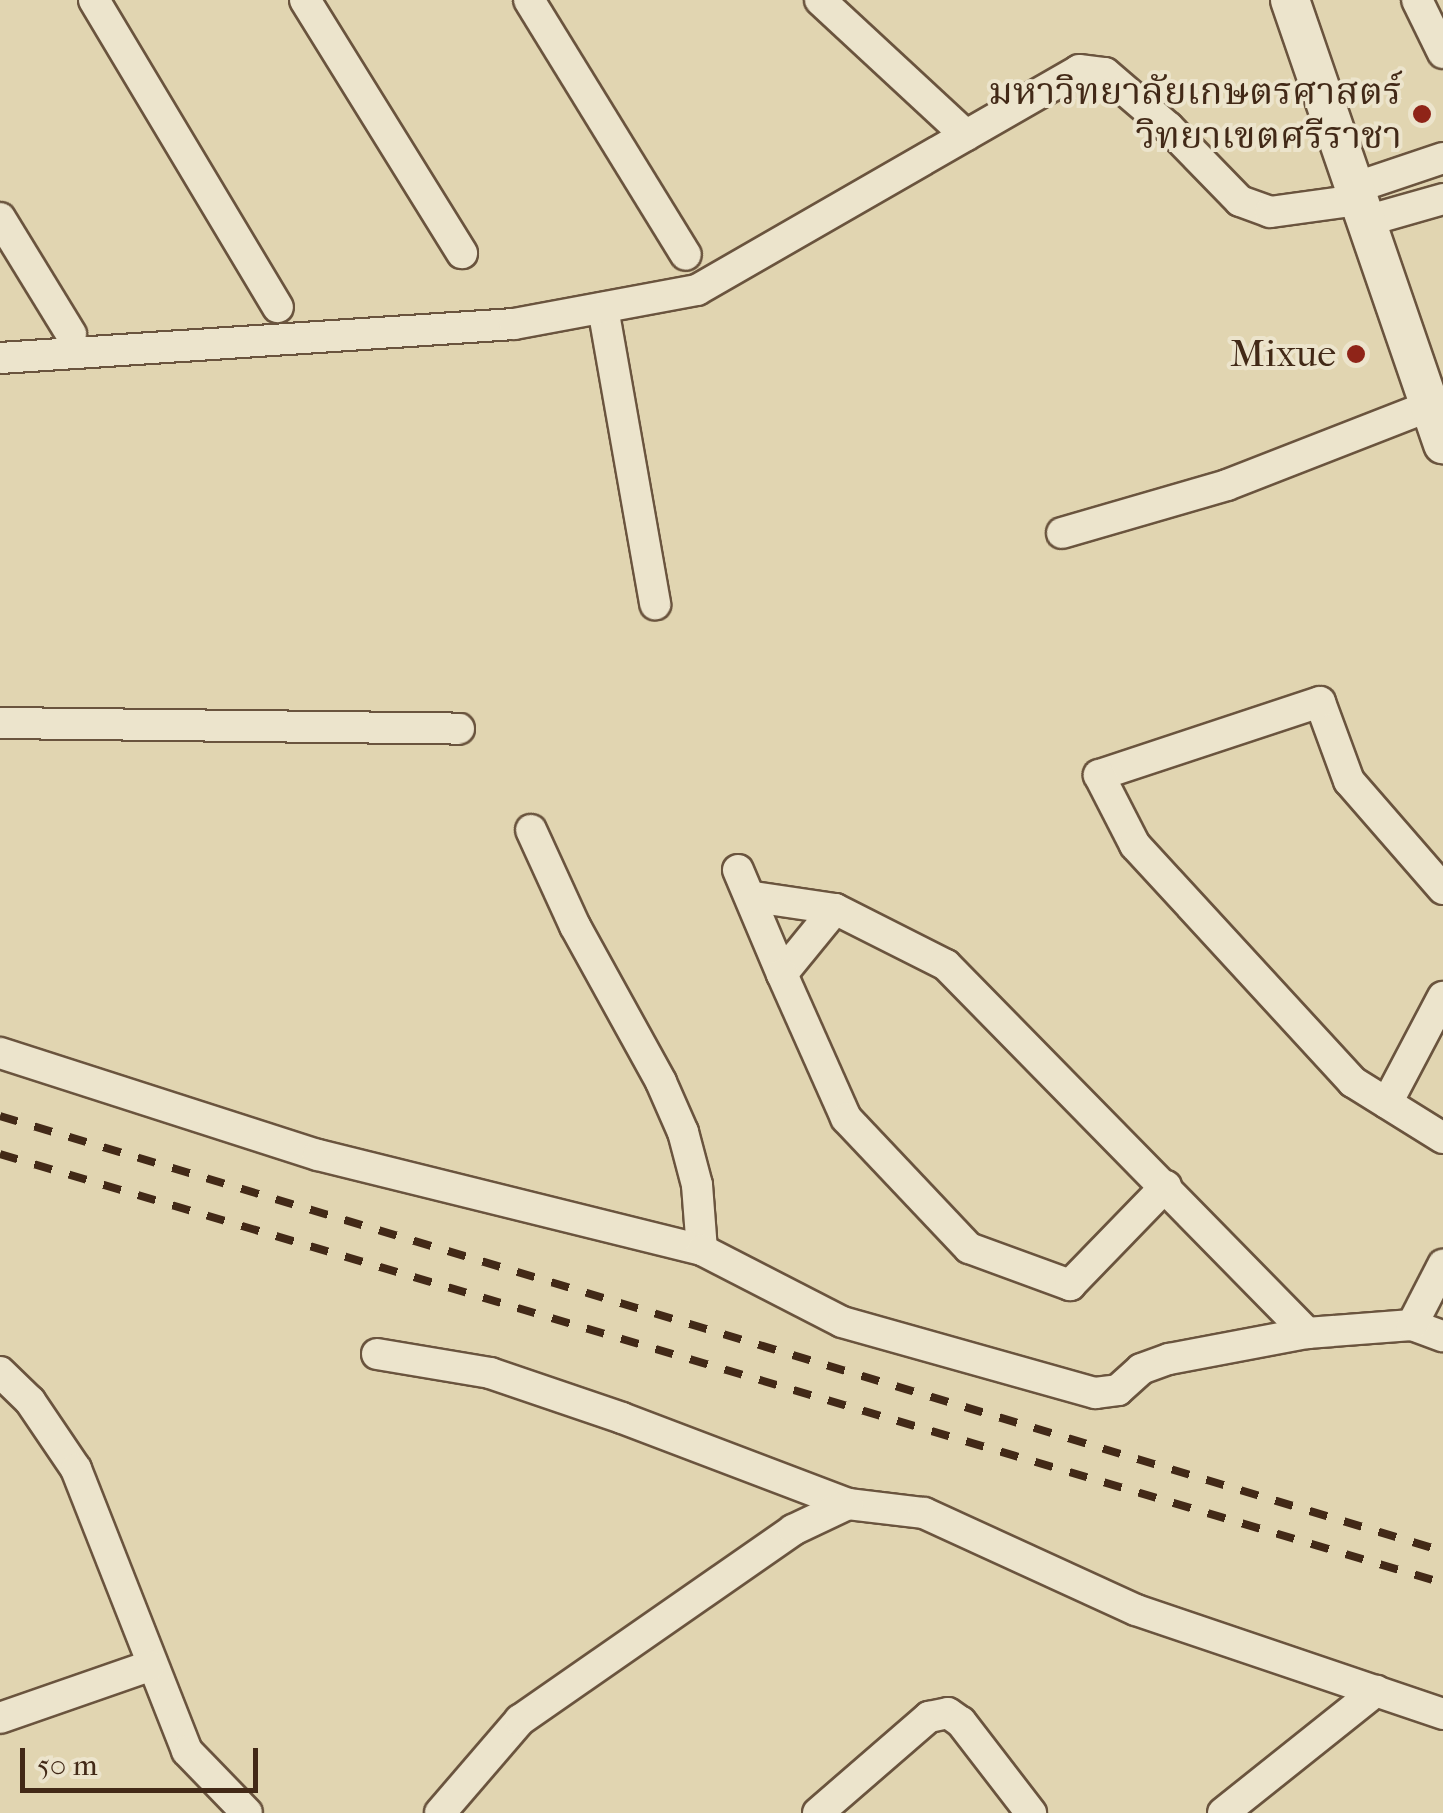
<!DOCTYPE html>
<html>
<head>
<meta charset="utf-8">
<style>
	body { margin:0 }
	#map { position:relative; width:1443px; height:1813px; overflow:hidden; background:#e1d5b1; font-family:"IM FELL French Canon","Noto Serif Thai",serif }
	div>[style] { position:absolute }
	.roads { filter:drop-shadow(2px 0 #6a543e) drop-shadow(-2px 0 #6a543e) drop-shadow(0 2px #6a543e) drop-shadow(0 -2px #6a543e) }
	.minor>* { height:30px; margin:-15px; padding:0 15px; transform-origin:15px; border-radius:15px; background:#ece4cc }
	.tertiary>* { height:38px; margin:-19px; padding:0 19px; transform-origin:19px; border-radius:19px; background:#ece4cc }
	.rail>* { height:8px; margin-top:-4px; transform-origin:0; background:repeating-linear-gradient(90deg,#422917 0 18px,transparent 0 36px) }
	.dots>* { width:28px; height:28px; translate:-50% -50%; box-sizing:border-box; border:5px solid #ece4cc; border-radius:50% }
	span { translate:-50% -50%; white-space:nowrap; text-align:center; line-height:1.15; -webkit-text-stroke:8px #ece4cc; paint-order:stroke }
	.poi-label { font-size:38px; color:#422917 }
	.right { translate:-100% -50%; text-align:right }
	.scale { position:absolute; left:20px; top:1748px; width:238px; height:45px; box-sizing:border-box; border:5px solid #422917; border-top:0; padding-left:12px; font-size:30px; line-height:35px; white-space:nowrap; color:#422917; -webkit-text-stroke:8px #ece4cc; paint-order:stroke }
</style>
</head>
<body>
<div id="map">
	<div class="roads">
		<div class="minor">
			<div style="left:94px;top:0;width:358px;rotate:59.1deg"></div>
			<div style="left:305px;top:0;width:298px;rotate:58.2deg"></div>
			<div style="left:529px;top:0;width:299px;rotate:58.4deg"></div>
			<div style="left:820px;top:0;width:199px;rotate:42.8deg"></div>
			<div style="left:1417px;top:0;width:59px;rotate:63.9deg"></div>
			<div style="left:1354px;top:188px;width:94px;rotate:-18.6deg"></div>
			<div style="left:0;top:218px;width:136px;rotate:58.5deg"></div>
			<div style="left:1366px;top:221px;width:80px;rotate:-15.9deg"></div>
			<div style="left:603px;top:308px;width:301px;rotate:80deg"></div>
			<div style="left:0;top:358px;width:515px;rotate:-3.78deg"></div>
			<div style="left:514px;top:324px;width:186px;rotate:-10.5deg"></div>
			<div style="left:697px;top:290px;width:441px;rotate:-29.9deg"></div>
			<div style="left:1079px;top:70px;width:26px;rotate:7deg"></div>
			<div style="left:1105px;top:73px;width:83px;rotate:40.6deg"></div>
			<div style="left:1168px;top:127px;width:103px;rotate:45.8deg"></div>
			<div style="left:1240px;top:201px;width:32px;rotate:20deg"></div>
			<div style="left:1270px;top:212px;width:89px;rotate:-7.8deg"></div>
			<div style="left:1062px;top:533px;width:172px;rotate:-16.2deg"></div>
			<div style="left:1227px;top:485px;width:218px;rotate:-21.3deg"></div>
			<div style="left:0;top:723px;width:459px;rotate:0.7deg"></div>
			<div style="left:531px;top:830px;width:106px;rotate:65.4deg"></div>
			<div style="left:575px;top:926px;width:178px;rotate:61.1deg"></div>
			<div style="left:661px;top:1082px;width:55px;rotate:66.3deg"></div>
			<div style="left:683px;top:1132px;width:55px;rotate:75.2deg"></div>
			<div style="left:697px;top:1185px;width:65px;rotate:85.6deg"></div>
			<div style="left:738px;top:870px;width:113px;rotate:67.1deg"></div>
			<div style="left:1443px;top:889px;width:143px;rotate:-131deg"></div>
			<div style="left:1349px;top:781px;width:84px;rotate:-110.2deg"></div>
			<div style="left:1320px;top:702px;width:233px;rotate:161.7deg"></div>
			<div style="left:1099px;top:775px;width:79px;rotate:62.8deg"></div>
			<div style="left:1135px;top:845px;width:322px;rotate:47.4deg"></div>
			<div style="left:1353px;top:1082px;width:106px;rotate:31.9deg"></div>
			<div style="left:754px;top:897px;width:82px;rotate:8.4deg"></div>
			<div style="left:835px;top:909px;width:124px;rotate:26.8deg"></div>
			<div style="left:946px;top:965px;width:516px;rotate:45.55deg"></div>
			<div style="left:835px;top:909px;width:84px;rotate:129.2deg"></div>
			<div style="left:782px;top:974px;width:158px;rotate:66deg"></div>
			<div style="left:846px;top:1118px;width:179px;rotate:46.6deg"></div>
			<div style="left:969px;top:1248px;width:108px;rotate:20.1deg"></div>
			<div style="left:1070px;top:1285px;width:138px;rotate:-45.9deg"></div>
			<div style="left:0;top:1053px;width:334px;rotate:17.8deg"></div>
			<div style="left:318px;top:1155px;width:396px;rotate:13.9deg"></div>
			<div style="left:702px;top:1250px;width:157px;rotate:27.2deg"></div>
			<div style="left:842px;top:1322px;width:263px;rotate:15.7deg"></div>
			<div style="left:1095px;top:1393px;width:23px;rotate:-7deg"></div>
			<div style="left:1118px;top:1390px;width:31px;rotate:-42deg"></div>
			<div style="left:1141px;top:1369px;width:30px;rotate:-20deg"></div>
			<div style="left:1169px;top:1359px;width:140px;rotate:-10.7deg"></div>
			<div style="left:1307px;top:1333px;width:105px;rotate:-4.4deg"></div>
			<div style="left:1412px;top:1325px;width:33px;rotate:20deg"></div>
			<div style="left:1387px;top:1103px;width:120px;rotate:-62.2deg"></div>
			<div style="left:1412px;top:1325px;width:68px;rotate:-62.7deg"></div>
			<div style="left:377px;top:1354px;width:115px;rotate:9.5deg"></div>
			<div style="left:490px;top:1373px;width:139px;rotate:18.8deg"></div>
			<div style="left:622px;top:1418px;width:242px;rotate:20.8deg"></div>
			<div style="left:848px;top:1504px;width:77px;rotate:6.8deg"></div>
			<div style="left:924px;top:1513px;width:233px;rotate:24.6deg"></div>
			<div style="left:1136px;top:1610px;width:324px;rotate:18.7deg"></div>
			<div style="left:0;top:1372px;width:42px;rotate:44deg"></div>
			<div style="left:30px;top:1401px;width:82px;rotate:55.9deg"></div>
			<div style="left:76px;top:1469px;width:303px;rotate:68.5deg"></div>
			<div style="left:187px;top:1751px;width:86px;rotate:45.9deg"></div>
			<div style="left:0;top:1718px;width:158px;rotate:-19.2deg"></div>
			<div style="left:440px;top:1813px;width:123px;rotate:-49.3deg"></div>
			<div style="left:520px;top:1720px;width:333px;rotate:-34.8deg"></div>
			<div style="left:793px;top:1530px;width:61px;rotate:-25.3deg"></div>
			<div style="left:818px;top:1813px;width:147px;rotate:-40.9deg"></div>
			<div style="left:929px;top:1717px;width:19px;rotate:-12deg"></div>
			<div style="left:948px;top:1713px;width:16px;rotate:35deg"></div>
			<div style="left:961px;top:1722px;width:115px;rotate:52.4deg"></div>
			<div style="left:1223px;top:1813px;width:196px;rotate:-38.6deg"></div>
		</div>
		<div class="tertiary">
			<div style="left:1290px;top:0;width:470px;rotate:71deg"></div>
		</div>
	</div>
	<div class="rail">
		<div style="left:0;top:1116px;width:1507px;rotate:16.78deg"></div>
		<div style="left:0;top:1154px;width:1505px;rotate:16.56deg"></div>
	</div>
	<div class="dots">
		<div style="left:1422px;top:114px;background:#8f2418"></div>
		<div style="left:1356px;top:354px;background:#8f2418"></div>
	</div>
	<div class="poi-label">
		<span class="right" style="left:1402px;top:114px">มหาวิทยาลัยเกษตรศาสตร์<br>วิทยาเขตศรีราชา</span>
		<span class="right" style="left:1336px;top:354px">Mixue</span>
	</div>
	<div class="scale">50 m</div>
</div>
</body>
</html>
